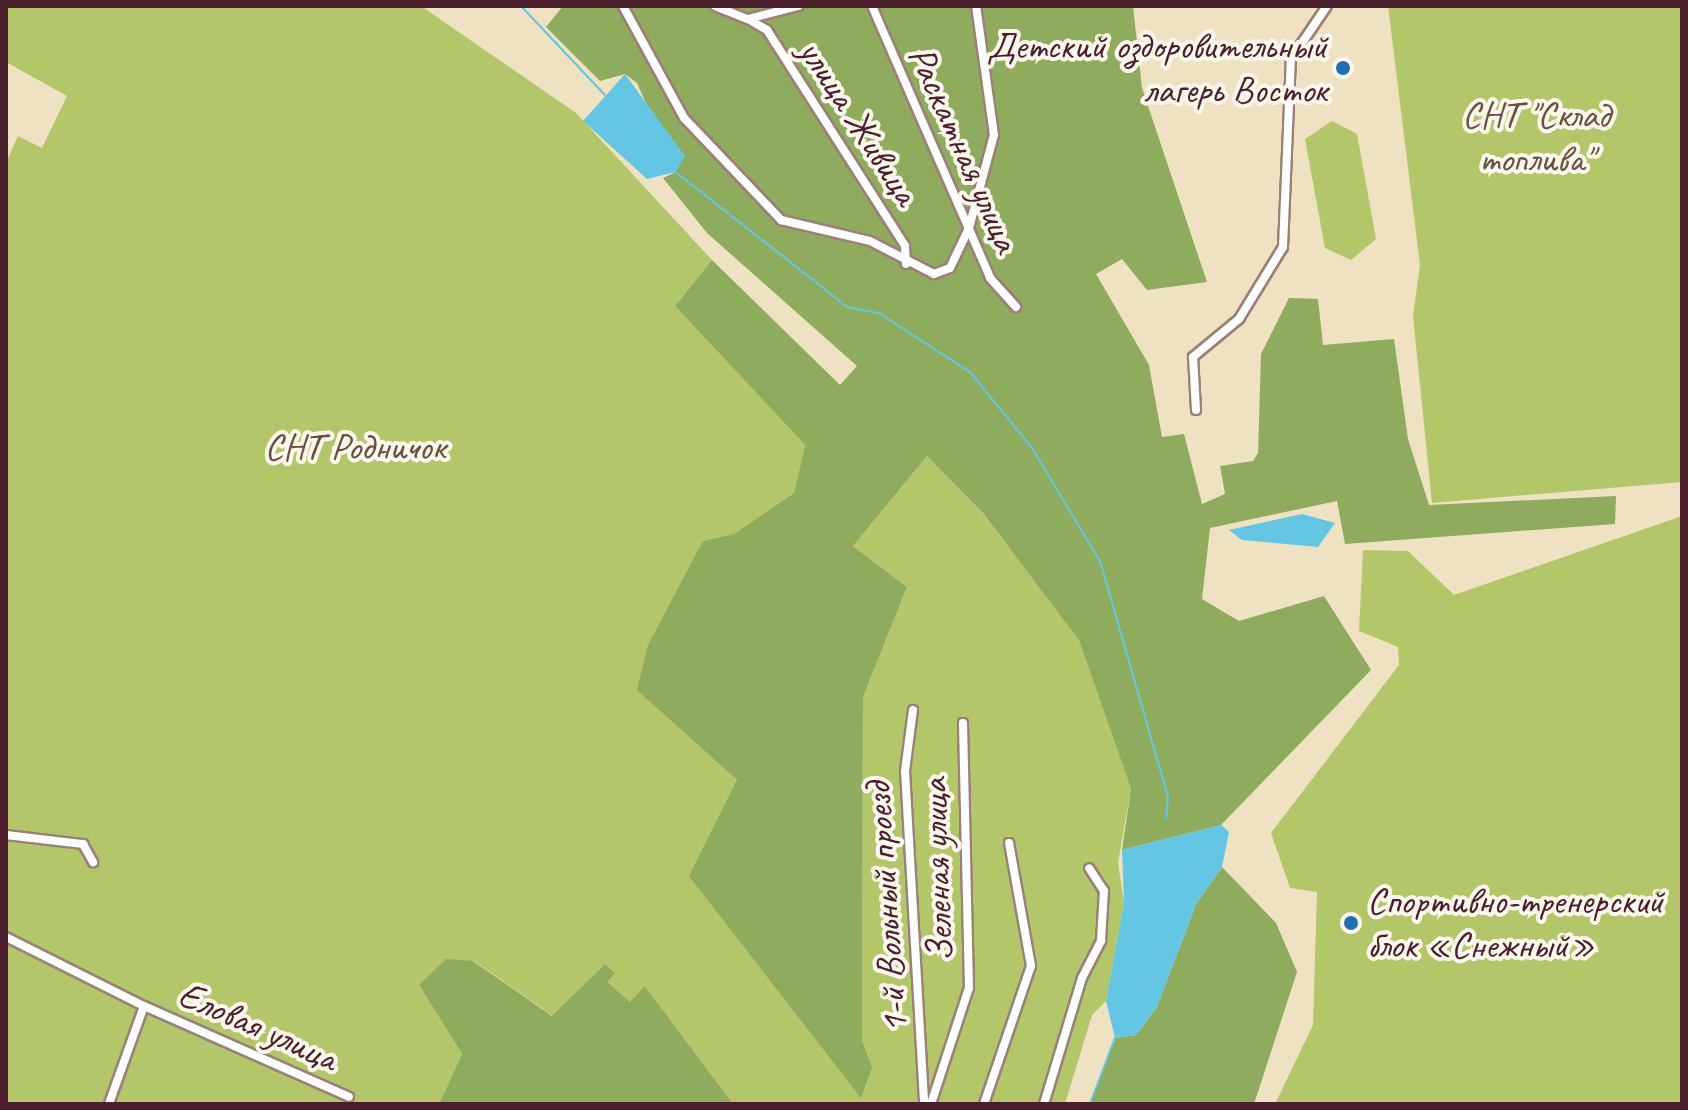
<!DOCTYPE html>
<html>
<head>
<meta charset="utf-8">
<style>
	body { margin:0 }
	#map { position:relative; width:1688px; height:1110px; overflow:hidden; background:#efe2c3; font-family:Caveat,sans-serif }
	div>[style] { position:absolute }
	.green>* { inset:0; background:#b3c66a }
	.forest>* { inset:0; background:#8eab5e }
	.water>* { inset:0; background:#64c6e2 }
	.stream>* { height:2px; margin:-1px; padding:0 1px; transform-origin:1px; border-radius:1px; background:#64c6e2 }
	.roads { filter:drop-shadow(2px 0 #9c8077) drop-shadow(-2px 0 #9c8077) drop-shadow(0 2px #9c8077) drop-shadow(0 -2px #9c8077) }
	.street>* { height:8px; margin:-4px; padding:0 4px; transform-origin:4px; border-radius:4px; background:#fff }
	.dots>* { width:22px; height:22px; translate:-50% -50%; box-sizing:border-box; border:4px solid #fbf7ec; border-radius:50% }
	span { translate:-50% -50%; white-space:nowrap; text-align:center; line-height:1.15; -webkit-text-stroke:8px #fbf7ec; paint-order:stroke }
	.poi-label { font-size:38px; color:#4a1f2b }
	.right { translate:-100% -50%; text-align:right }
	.left { translate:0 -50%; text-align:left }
	.park-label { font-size:38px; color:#6a513e }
	.street-label { font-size:38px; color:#4a1f2b }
	.frame { position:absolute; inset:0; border:8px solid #4a1f2b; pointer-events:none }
</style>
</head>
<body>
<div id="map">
	<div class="green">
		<div style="clip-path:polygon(6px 6px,421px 6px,576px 113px,712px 260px,675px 306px,805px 445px,794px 493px,734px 534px,703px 541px,638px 690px,737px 780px,872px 1067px,862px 1040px,863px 697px,907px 587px,853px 546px,927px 456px,982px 512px,1079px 639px,1131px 789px,1118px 863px,1124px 902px,1106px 1001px,1092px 1015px,1065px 1104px,733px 1104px,645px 986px,631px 1003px,606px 982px,604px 965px,553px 1016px,474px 961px,419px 985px,462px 1054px,439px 1104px,6px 1104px,6px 163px,18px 136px,42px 148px,67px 96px,6px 62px)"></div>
		<div style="clip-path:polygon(1388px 6px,1682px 6px,1682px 482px,1432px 503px,1413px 316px,1420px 265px)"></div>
		<div style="clip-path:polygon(1332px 121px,1357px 134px,1376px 239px,1351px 260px,1325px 248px,1305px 139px)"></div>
		<div style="clip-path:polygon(1682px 516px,1682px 1104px,1275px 1104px,1313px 1025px,1317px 892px,1290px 888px,1271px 833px,1399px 665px,1398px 647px,1359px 631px,1363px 550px,1408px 551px,1454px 595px)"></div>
	</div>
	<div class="forest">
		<div style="clip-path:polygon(563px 6px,1133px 6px,1142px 88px,1207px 282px,1147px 290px,1122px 259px,1096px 274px,1149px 365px,1162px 437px,1184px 434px,1202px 504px,1225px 494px,1220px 466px,1253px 461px,1258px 453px,1261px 354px,1289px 298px,1318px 299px,1323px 345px,1394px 339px,1408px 439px,1429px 505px,1616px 496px,1615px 524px,1345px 544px,1337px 501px,1210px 528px,1202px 599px,1239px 621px,1324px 596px,1371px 670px,1221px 825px,1122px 850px,1131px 789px,1079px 640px,983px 513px,927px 456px,853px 546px,907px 587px,863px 697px,862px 1040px,872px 1067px,861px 1098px,689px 876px,737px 780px,637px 690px,648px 645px,703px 541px,734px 534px,794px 493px,805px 445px,675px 306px,712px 260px,840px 385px,857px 366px,707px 233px,663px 178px,676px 172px,637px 83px,625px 74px,600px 81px,546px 27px)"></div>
		<div style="clip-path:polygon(1222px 867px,1276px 923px,1297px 972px,1254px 1104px,1090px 1104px,1115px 1038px,1136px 1035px,1157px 1007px,1196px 904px)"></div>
		<div style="clip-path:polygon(446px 959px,473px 961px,552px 1016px,605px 964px,615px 973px,607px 982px,630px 1002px,645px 986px,733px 1104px,439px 1104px,462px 1054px,419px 985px)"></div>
	</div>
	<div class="water">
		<div style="clip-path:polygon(625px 74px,685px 156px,676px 172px,647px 179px,583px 121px)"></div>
		<div style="clip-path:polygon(1302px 514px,1335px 523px,1318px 547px,1242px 540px,1229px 530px)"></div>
		<div style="clip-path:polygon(1221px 825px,1229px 832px,1222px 867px,1196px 904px,1157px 1007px,1136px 1035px,1115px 1038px,1106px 1001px,1124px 902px,1122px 850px)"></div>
	</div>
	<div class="stream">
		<div style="left:521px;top:6px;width:122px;rotate:46.7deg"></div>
		<div style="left:677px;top:173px;width:216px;rotate:38.2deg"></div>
		<div style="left:847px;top:307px;width:33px;rotate:11deg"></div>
		<div style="left:879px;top:313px;width:108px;rotate:33deg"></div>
		<div style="left:970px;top:372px;width:98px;rotate:50.8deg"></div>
		<div style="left:1032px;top:448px;width:132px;rotate:59deg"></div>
		<div style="left:1100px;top:561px;width:246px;rotate:73.9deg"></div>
		<div style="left:1168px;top:797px;width:22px;rotate:95deg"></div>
		<div style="left:1090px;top:1104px;width:71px;rotate:-69.3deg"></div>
	</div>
	<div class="roads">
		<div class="street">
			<div style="left:623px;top:6px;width:128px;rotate:61.4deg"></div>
			<div style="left:684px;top:118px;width:141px;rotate:46.4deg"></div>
			<div style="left:781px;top:220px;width:91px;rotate:13.3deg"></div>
			<div style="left:870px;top:241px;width:72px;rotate:27.3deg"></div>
			<div style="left:934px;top:274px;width:17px;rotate:-21deg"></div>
			<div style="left:950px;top:268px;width:44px;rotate:-64.6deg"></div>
			<div style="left:969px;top:228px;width:96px;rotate:-75deg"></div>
			<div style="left:994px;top:135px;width:130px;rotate:-97.9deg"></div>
			<div style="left:715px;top:6px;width:35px;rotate:22deg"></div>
			<div style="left:748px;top:19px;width:52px;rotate:-14.6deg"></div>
			<div style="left:872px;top:6px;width:296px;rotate:66.5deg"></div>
			<div style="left:990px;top:278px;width:39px;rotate:48deg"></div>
			<div style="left:748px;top:19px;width:22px;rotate:30deg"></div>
			<div style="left:767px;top:30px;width:256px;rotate:57.4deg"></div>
			<div style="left:905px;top:246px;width:18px;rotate:87deg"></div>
			<div style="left:1196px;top:410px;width:53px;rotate:-93.2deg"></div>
			<div style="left:1193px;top:357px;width:60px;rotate:-39.6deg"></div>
			<div style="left:1239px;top:319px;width:84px;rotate:-58.6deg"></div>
			<div style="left:1283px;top:247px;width:188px;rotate:-87.6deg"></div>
			<div style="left:1291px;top:59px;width:64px;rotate:-55.8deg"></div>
			<div style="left:913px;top:710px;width:62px;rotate:97.5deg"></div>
			<div style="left:905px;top:771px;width:334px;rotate:86.7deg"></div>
			<div style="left:6px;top:835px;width:78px;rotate:6.7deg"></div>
			<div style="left:83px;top:844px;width:21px;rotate:61deg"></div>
			<div style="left:6px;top:937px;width:154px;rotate:26.6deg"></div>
			<div style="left:144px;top:1006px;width:104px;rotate:109.7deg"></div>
			<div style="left:144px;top:1006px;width:224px;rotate:23.9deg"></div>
			<div style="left:931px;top:1104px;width:122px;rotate:-71.9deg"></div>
			<div style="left:969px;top:988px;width:265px;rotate:-91.3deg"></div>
			<div style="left:984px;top:1104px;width:146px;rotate:-71.2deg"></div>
			<div style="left:1031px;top:966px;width:125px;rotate:-100.1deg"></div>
			<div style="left:1044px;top:1104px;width:132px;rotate:-73.2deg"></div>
			<div style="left:1082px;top:978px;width:42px;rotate:-62.8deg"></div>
			<div style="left:1101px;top:941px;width:50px;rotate:-86.6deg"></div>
			<div style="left:1104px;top:891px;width:27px;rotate:-123deg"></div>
		</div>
	</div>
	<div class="dots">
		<div style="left:1343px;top:68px;background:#1f6fb2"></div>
		<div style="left:1351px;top:923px;background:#1f6fb2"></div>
	</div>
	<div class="poi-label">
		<span class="right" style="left:1327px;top:68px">Детский оздоровительный<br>лагерь Восток</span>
		<span class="left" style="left:1367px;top:923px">Спортивно-тренерский<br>блок «Снежный»</span>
	</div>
	<div class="park-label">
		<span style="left:1536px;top:137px">СНТ "Склад<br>топлива"</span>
		<span style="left:355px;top:447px">СНТ Родничок</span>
	</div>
	<div class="street-label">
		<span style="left:859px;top:122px;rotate:57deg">улица Живица</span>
		<span style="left:964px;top:149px;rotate:66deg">Раскатная улица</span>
		<span style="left:937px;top:870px;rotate:-92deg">Зеленая улица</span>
		<span style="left:886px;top:908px;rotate:-94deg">1-й Вольный проезд</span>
		<span style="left:258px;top:1026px;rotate:24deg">Еловая улица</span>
	</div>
	<div class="frame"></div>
</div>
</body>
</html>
